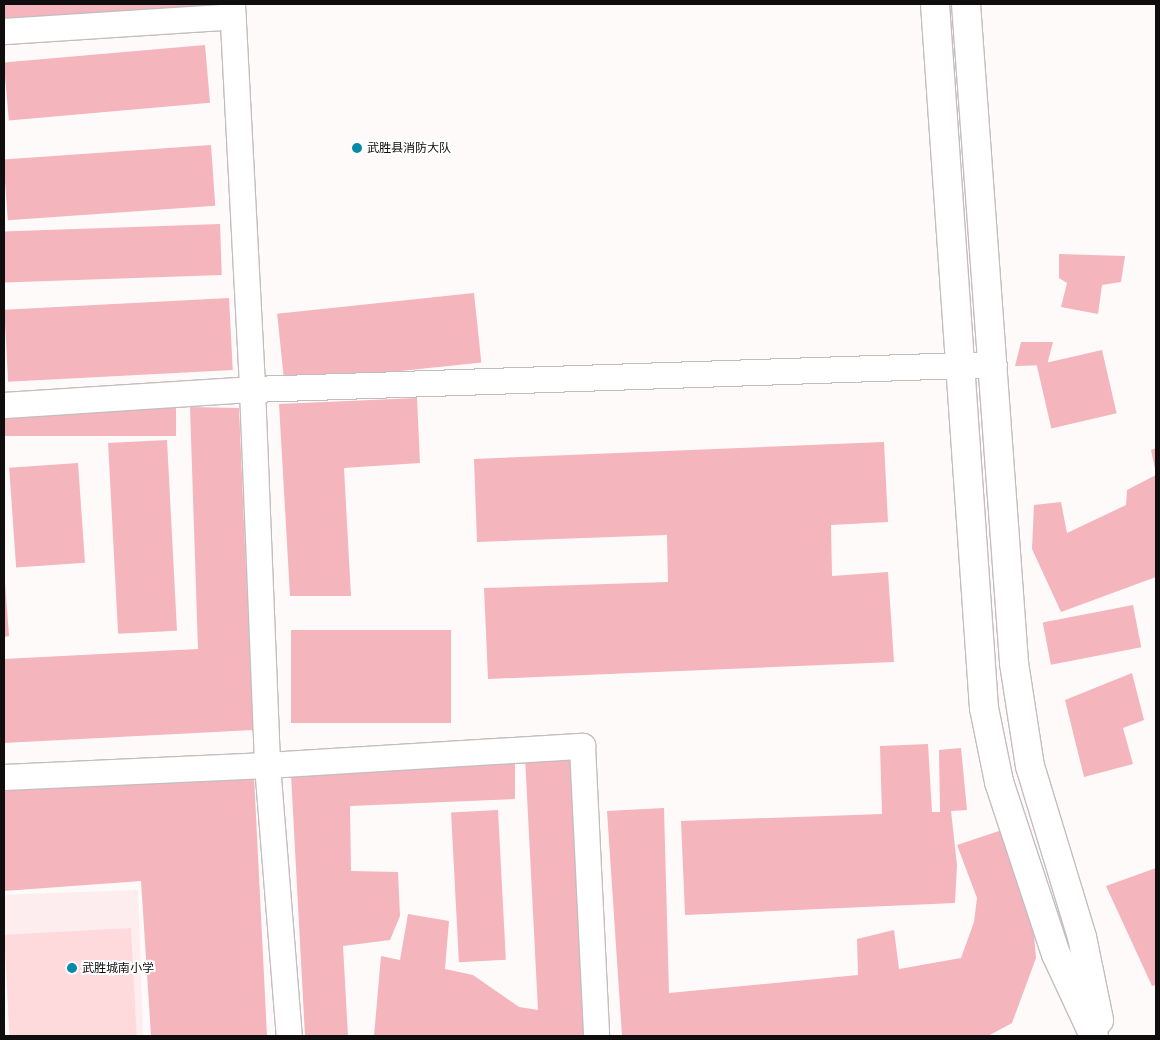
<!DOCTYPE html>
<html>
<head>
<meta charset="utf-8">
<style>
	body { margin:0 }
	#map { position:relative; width:1160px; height:1040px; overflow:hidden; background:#fefafa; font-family:Mulish,"Noto Sans SC",sans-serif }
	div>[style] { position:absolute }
	.built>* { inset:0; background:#feedef; transform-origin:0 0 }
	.green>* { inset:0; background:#ffdadd; transform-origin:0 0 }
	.building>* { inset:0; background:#f4b5bc; transform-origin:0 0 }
	.roads { filter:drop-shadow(1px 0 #c4bdbe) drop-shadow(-1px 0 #c4bdbe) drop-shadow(0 1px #c4bdbe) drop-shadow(0 -1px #c4bdbe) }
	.street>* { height:25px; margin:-12.5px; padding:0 12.5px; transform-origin:12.5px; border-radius:12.5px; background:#fff }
	.secondary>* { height:28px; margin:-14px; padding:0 14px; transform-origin:14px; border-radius:14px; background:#fff }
	.dots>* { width:14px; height:14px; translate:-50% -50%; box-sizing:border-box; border:2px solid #fff; border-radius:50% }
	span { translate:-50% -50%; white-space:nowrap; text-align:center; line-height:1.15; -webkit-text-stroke:4px #fff; paint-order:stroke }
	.poi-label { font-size:12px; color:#0f0d0d }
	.left { translate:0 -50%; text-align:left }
	.frame { position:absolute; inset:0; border:5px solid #0f0d0d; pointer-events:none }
</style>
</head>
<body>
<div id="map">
	<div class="built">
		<div style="left:138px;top:890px;width:146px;height:134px;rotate:88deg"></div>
	</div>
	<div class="green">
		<div style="left:131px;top:928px;width:108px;height:127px;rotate:87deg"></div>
	</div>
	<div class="building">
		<div style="clip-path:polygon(4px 4px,211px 4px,211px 5px,4px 20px)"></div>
		<div style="left:205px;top:45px;width:58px;height:202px;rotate:85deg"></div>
		<div style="left:211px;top:145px;width:61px;height:208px;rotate:86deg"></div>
		<div style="left:220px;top:224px;width:51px;height:217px;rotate:88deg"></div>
		<div style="clip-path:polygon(1059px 254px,1125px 256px,1121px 282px,1102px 285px,1098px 314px,1061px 307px,1067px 283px,1059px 278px)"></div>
		<div style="left:474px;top:293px;width:70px;height:198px;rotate:84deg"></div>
		<div style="left:229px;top:298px;width:72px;height:225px;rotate:87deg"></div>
		<div style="clip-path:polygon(1021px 342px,1053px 342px,1047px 365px,1015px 366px)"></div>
		<div style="left:1102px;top:350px;width:65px;height:67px;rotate:77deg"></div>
		<div style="clip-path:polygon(417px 398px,420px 463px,344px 468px,351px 596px,290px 596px,279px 404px)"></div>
		<div style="left:176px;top:405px;width:31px;height:172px;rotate:90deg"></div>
		<div style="clip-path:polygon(190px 407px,239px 408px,253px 730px,4px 743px,4px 659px,198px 649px)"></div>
		<div style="left:167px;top:440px;width:191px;height:59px;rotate:87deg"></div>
		<div style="clip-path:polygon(884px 442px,888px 522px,831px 525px,832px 576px,888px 572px,894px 662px,488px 679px,484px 588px,668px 582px,667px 535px,477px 542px,474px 459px)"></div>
		<div style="clip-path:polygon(1156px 448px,1156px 469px,1155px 469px,1151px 450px)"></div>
		<div style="left:78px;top:463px;width:100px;height:69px;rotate:86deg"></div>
		<div style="clip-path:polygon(1156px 475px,1156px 577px,1061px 612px,1032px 549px,1034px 505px,1061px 502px,1067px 533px,1126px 505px,1127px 490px)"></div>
		<div style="clip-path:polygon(4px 569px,9px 636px,4px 637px)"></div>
		<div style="left:1133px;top:605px;width:43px;height:92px;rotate:79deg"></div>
		<div style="left:291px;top:630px;width:160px;height:93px"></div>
		<div style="clip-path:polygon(1132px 673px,1144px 720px,1123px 728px,1133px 764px,1084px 777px,1065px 700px)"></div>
		<div style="clip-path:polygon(928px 744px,932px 812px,940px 812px,939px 750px,961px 748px,967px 810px,951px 811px,957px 865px,955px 903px,685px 915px,681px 821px,882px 814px,880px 746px)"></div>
		<div style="clip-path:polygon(573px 756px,588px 1036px,374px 1036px,381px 956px,400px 960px,408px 914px,449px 921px,445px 969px,473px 975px,519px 1007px,538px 1010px,525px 757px)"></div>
		<div style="clip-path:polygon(515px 759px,515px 799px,350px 806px,351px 871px,398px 872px,400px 916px,390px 940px,343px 946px,348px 1036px,305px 1036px,291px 775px)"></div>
		<div style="clip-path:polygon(254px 776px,267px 1036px,151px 1036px,141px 881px,4px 891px,4px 787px)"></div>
		<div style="clip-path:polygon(664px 808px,669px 993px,858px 975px,857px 939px,894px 930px,899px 969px,961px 958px,974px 922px,977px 898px,957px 845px,1002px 830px,1032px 910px,1036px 958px,1012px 1023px,988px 1036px,622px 1036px,607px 811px)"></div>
		<div style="left:498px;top:810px;width:150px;height:47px;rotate:87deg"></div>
		<div style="clip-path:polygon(1156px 868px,1156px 985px,1152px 986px,1106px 886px)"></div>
	</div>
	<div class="roads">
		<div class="street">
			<div style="left:232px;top:4px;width:386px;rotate:87deg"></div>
			<div style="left:252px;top:389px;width:376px;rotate:87.7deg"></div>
			<div style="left:267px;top:765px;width:272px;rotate:85.4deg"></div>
			<div style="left:4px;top:31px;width:229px;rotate:-3.7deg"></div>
			<div style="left:4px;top:405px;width:249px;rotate:-3.7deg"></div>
			<div style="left:252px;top:389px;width:742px;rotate:-1.93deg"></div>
			<div style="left:4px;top:777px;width:263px;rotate:-2.6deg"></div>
			<div style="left:267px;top:765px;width:316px;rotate:-3.5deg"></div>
			<div style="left:582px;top:746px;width:290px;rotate:87.2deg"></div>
		</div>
		<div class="secondary">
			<div style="left:935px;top:4px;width:706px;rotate:86.02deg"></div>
			<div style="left:984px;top:708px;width:76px;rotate:78.5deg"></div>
			<div style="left:999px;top:782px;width:181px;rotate:71.7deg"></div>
			<div style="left:1056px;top:954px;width:90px;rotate:65.1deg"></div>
			<div style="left:966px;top:4px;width:661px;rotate:85.83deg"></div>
			<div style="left:1014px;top:663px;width:104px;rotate:81.2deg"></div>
			<div style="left:1030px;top:766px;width:179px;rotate:73.1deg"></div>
			<div style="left:1082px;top:937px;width:85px;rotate:78.4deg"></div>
		</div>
	</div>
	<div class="dots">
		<div style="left:357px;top:148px;background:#0789aa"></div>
		<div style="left:72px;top:968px;background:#0789aa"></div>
	</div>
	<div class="poi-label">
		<span class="left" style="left:367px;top:148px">武胜县消防大队</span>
		<span class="left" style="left:82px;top:968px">武胜城南小学</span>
	</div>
	<div class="frame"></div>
</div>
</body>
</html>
